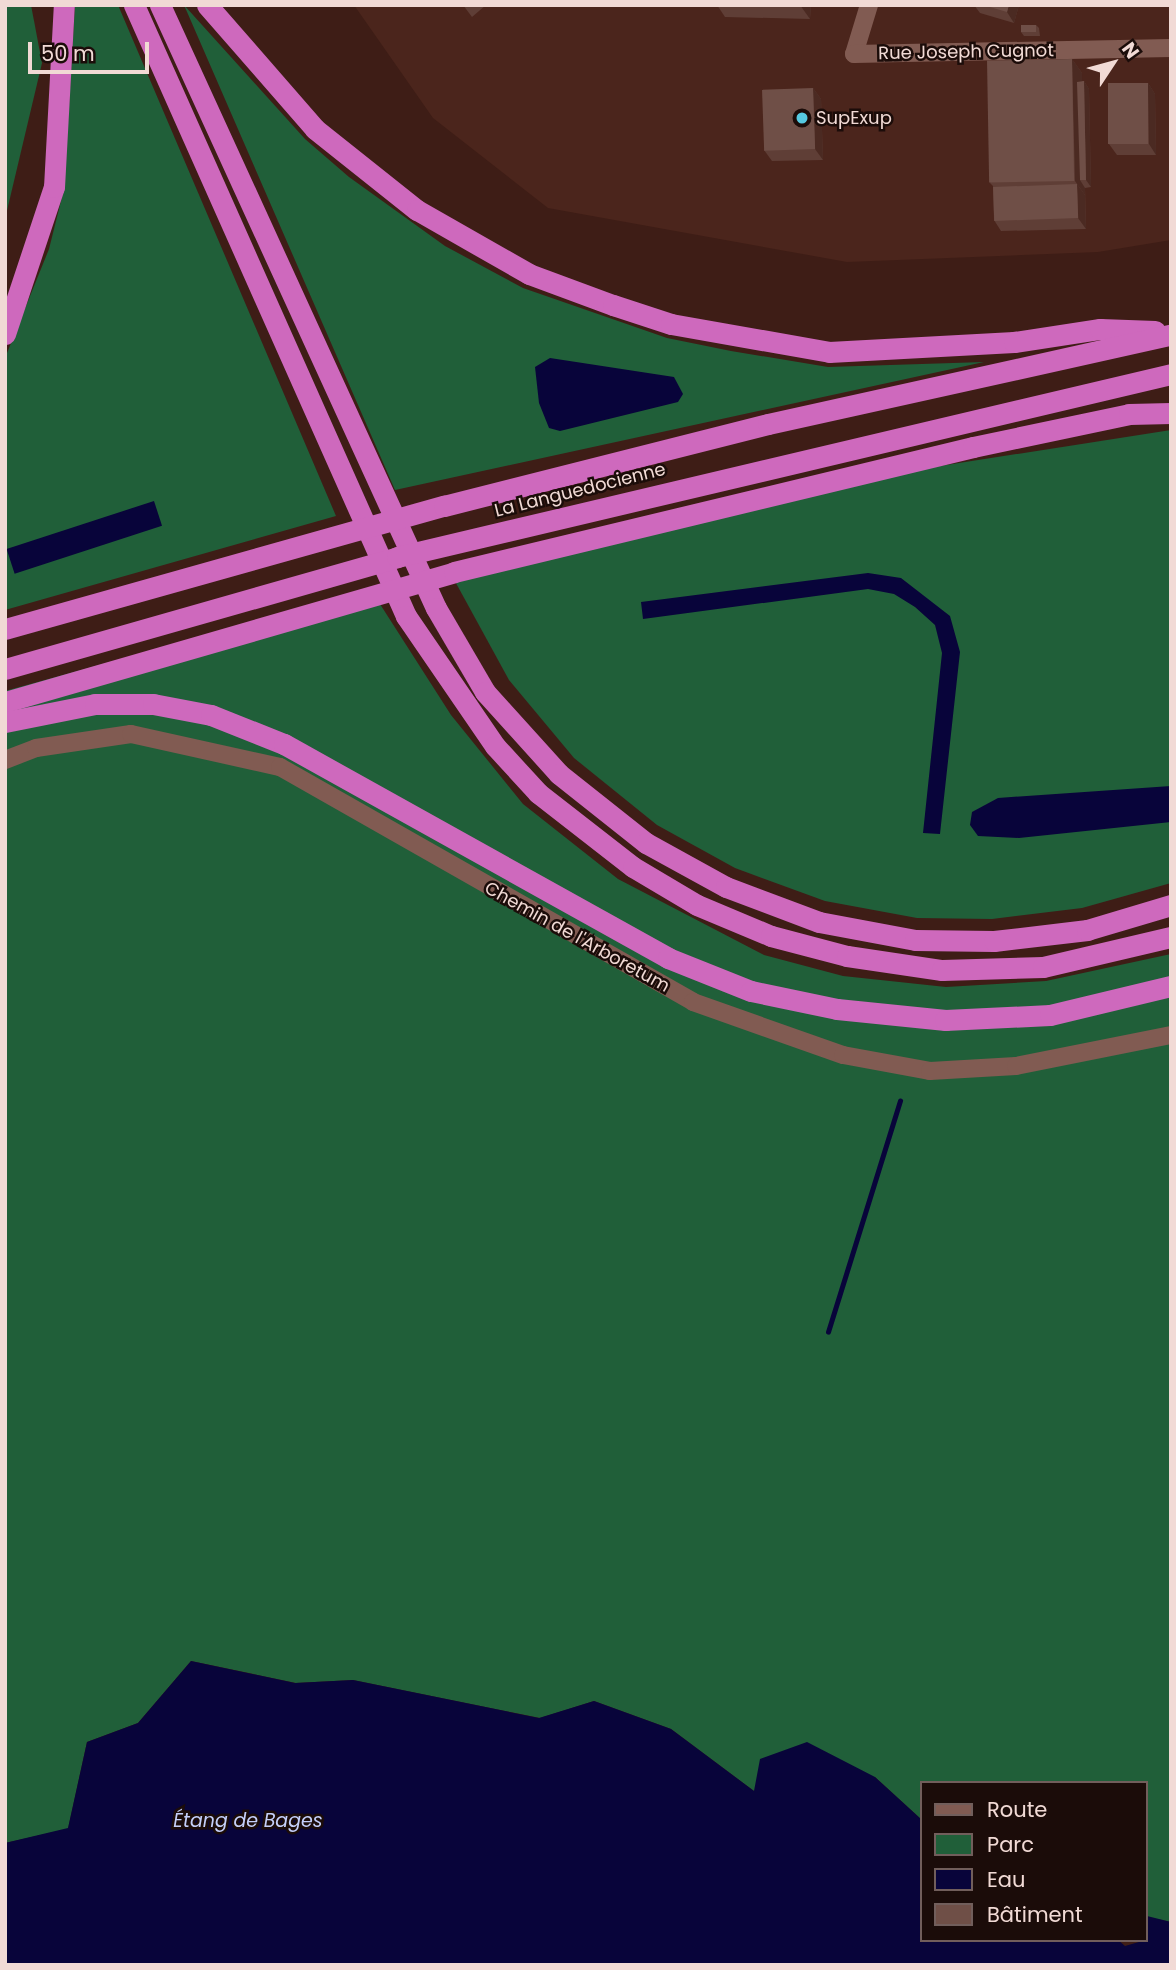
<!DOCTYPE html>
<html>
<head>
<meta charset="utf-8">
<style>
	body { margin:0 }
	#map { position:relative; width:1176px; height:1970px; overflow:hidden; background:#3e1d16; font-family:Poppins,sans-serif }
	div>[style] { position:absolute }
	.built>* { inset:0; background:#4b251c }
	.green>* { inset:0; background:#205f39 }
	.water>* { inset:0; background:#08043a; transform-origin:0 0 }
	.stream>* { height:4.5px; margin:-2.25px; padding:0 2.25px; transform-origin:2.25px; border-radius:2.25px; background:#08043a }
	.minor>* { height:18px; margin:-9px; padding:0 9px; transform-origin:9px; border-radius:9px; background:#815b52 }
	.motorway>* { height:21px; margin:-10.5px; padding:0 10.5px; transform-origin:10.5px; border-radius:10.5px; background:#ce69bd }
	.wall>* { inset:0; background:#5f3e36 }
	.shaded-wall>* { inset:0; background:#4b2a22 }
	.building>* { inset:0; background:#6f4f47; transform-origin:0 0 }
	.dots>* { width:19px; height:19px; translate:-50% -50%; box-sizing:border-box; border:4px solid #1b0c09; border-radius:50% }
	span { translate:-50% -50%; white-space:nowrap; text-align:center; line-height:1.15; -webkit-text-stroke:5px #1b0c09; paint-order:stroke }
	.street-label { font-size:18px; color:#f1dad5 }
	.poi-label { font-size:18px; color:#f1dad5 }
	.left { translate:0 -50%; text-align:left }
	.water-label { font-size:19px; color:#c4cffa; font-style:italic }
	.frame { position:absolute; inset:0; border:7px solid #f1dad5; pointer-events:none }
	.legend { position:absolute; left:920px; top:1781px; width:228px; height:161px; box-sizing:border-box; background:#1b0c09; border:2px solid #715e5b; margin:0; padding:9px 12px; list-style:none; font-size:21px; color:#f1dad5 }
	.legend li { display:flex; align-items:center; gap:14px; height:35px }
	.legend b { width:35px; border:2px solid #715e5b }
	.north { position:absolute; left:1078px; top:28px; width:70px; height:70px; -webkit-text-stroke:5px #1b0c09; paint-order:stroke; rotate:54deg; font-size:19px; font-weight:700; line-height:28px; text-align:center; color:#f1dad5 }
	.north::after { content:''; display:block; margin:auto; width:24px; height:32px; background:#f1dad5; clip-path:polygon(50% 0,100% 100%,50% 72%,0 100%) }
	.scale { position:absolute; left:28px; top:42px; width:121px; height:32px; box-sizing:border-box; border:4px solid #f1dad5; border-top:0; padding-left:9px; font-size:21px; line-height:24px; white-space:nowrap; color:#f1dad5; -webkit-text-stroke:5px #1b0c09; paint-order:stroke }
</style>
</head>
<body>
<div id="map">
	<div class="built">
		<div style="clip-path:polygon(354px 5px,1171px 5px,1171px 240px,1098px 252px,847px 262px,548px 208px,433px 118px)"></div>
	</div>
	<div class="green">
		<div style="clip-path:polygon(5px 5px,31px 5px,42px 63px,5px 219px)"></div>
		<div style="clip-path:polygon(75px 5px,118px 5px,336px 516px,5px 610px,5px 358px,49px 249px,64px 189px)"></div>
		<div style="clip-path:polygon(184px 5px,305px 139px,349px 177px,445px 246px,523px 288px,667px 338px,731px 351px,828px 367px,984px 362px,395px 490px)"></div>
		<div style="clip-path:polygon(1171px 430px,1171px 883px,1082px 908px,992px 919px,917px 918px,825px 901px,735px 868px,657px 825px,574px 758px,509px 680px,451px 574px,927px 468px)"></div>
		<div style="clip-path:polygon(371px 590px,451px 715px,523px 804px,618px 879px,764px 955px,843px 976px,946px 987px,1046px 981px,1171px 954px,1171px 1922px,1146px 1917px,1146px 1783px,922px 1783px,922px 1820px,875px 1777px,754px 1791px,671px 1729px,594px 1701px,540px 1718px,353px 1680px,296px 1683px,191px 1661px,138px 1723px,87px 1742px,68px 1829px,5px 1843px,5px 691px)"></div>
	</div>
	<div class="water">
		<div style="clip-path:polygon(550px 358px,674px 377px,683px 394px,678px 402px,560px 431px,549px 428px,539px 403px,535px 367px)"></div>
		<div style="left:154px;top:501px;width:26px;height:155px;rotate:72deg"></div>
		<div style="clip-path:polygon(868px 573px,901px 578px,950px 616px,960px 652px,940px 834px,923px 833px,942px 653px,935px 625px,915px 607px,894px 594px,868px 589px,643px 619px,641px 602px)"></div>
		<div style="clip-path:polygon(1171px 786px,1171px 822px,1019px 838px,978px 836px,970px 825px,972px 812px,998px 798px)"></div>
		<div style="clip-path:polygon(191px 1661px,295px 1683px,353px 1680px,539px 1718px,594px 1701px,671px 1729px,754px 1791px,760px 1759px,807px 1742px,875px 1777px,922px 1820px,922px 1940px,1118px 1940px,1125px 1946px,1146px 1940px,1147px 1916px,1171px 1922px,1171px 1965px,5px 1965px,5px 1843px,68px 1828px,87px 1742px,138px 1723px)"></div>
	</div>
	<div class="stream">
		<div style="left:828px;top:1332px;width:242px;rotate:-72.7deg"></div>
	</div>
	<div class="minor">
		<div style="left:869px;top:5px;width:51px;rotate:107deg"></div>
		<div style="left:854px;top:54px;width:317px;rotate:-1.1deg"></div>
		<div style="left:5px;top:760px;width:33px;rotate:-21deg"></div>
		<div style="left:36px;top:748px;width:96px;rotate:-8.4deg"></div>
		<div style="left:131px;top:734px;width:153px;rotate:12.5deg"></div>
		<div style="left:280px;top:767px;width:475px;rotate:29.6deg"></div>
		<div style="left:693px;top:1002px;width:159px;rotate:19.5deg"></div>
		<div style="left:843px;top:1055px;width:88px;rotate:10.4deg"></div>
		<div style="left:930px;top:1071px;width:86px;rotate:-3.3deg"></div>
		<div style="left:1016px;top:1066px;width:158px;rotate:-11.3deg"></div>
	</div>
	<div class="motorway">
		<div style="left:134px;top:5px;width:669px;rotate:66deg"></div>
		<div style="left:406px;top:616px;width:158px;rotate:55.6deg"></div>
		<div style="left:495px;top:746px;width:64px;rotate:47.5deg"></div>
		<div style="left:538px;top:793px;width:120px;rotate:37.9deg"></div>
		<div style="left:633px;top:867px;width:74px;rotate:30.7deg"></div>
		<div style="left:697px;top:905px;width:80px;rotate:22.7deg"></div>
		<div style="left:771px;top:936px;width:79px;rotate:14.7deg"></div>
		<div style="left:847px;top:956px;width:96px;rotate:8.4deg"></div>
		<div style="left:942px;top:970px;width:101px;rotate:-1.7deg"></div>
		<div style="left:1043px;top:967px;width:131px;rotate:-13.2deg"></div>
		<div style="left:160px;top:5px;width:663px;rotate:65.41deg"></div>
		<div style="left:436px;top:608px;width:97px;rotate:59.7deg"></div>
		<div style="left:485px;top:692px;width:110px;rotate:47.9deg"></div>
		<div style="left:559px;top:774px;width:111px;rotate:38.4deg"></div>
		<div style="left:646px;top:843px;width:91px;rotate:28.8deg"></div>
		<div style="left:726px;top:887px;width:99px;rotate:20.6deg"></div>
		<div style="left:819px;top:922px;width:98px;rotate:10.6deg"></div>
		<div style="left:915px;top:940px;width:79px;rotate:0.7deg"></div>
		<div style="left:994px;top:941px;width:94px;rotate:-6.7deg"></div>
		<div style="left:1087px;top:930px;width:88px;rotate:-16.6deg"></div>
		<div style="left:207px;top:5px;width:164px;rotate:48.9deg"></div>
		<div style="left:315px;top:129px;width:130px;rotate:38.5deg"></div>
		<div style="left:417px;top:210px;width:129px;rotate:29.7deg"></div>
		<div style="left:529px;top:274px;width:90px;rotate:20.3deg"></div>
		<div style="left:613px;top:305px;width:61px;rotate:18.1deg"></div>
		<div style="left:671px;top:324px;width:160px;rotate:10deg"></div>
		<div style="left:829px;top:352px;width:185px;rotate:-3.1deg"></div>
		<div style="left:1014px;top:342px;width:87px;rotate:-8.6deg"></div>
		<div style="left:1100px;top:329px;width:55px;rotate:2.1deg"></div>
		<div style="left:5px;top:334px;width:155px;rotate:-71.6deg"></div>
		<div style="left:54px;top:187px;width:182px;rotate:-86.9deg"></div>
		<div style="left:5px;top:629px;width:456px;rotate:-15.7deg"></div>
		<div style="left:444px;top:506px;width:334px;rotate:-14.2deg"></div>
		<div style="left:768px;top:424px;width:413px;rotate:-12.5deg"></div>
		<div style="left:5px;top:669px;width:408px;rotate:-15.9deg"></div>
		<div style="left:397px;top:557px;width:795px;rotate:-13.3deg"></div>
		<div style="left:5px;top:702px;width:467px;rotate:-16.1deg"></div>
		<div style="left:454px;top:572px;width:534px;rotate:-13.54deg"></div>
		<div style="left:973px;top:447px;width:159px;rotate:-11.9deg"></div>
		<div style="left:1129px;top:414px;width:42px;rotate:-1.4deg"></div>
		<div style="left:5px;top:722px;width:92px;rotate:-11.3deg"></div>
		<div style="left:95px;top:704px;width:58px"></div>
		<div style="left:153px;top:704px;width:59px;rotate:10.7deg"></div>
		<div style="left:211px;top:715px;width:79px;rotate:21.7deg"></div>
		<div style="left:284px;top:744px;width:440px;rotate:29.1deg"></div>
		<div style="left:668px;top:958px;width:89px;rotate:21.7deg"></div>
		<div style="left:751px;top:991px;width:88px;rotate:11.8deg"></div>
		<div style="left:837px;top:1009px;width:109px;rotate:5.8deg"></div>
		<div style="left:945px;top:1020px;width:105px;rotate:-2.7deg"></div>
		<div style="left:1050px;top:1015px;width:124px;rotate:-13.5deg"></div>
	</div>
	<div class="wall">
		<div style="clip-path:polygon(463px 5px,486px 5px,472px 17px)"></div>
		<div style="clip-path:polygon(717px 5px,811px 5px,810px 19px,725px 17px)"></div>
		<div style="clip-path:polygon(974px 5px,1019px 5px,1014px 23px,980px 13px)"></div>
		<div style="clip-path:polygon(1036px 25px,1039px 28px,1040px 36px,1024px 36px,1021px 32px)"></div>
		<div style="clip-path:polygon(1072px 59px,1082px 73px,1082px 81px,1084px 81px,1089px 89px,1091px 187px,1085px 188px,1086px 229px,1001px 231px,994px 220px,993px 186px,990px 183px)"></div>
		<div style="clip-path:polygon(1148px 83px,1155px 94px,1156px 155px,1117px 155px,1109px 144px)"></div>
		<div style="clip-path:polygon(813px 88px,821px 99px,823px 160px,772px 161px,764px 150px)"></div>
	</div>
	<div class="shaded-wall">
		<div style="clip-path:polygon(800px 5px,811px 5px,810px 19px)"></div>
		<div style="clip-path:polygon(1009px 5px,1019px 5px,1014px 23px,1007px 12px)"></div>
		<div style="clip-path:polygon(1072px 59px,1082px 73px,1085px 180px,1080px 180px,1085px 188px,1085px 195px,1075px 181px)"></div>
		<div style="clip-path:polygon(1084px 81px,1089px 89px,1091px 187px,1086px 180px)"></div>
		<div style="clip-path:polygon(1148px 83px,1155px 94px,1156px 155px,1149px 144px)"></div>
		<div style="clip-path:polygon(813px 88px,821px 99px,823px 160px,815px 149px)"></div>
		<div style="clip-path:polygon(1077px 184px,1085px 195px,1086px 229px,1078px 218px)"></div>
	</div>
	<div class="building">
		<div style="clip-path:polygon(983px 5px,1009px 5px,1007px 12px)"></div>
		<div style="left:1021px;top:25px;width:15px;height:7px"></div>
		<div style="left:1072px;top:59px;width:122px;height:85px;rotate:89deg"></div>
		<div style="clip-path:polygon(1084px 81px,1086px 180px,1080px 180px,1077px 82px)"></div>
		<div style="left:1108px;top:83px;width:40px;height:61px"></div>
		<div style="left:813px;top:88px;width:61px;height:51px;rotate:88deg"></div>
		<div style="left:1077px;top:184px;width:34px;height:84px;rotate:88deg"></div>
	</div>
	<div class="dots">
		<div style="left:802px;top:118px;background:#56c9e1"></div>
	</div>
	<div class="street-label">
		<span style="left:966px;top:52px;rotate:-1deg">Rue Joseph Cugnot</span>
		<span style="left:580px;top:490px;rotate:-14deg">La Languedocienne</span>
		<span style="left:577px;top:937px;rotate:29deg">Chemin de l'Arboretum</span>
	</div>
	<div class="poi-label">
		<span class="left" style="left:816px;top:118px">SupExup</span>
	</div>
	<div class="water-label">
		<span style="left:248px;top:1821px">Étang de Bages</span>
	</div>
	<div class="frame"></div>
	<ul class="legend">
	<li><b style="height:9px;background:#815b52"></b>Route</li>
	<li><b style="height:19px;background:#205f39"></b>Parc</li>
	<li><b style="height:19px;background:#08043a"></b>Eau</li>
	<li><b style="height:19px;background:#6f4f47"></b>Bâtiment</li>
	</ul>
	<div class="north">N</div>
	<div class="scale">50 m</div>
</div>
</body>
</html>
